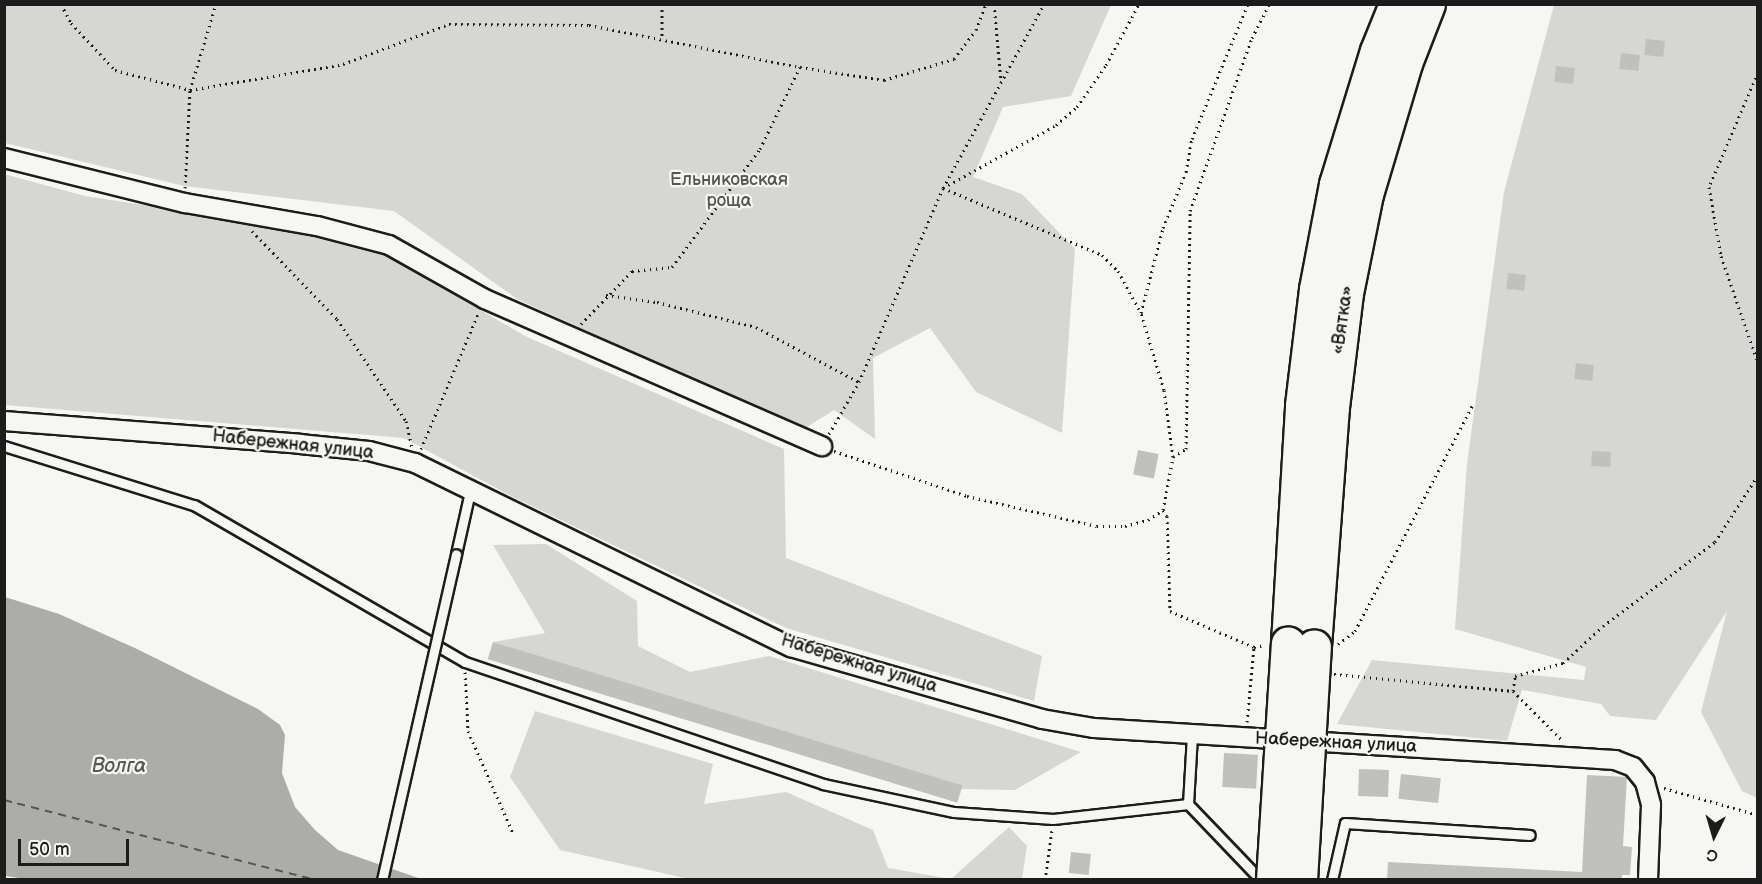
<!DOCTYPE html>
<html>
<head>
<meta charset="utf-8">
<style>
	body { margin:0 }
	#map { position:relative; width:1762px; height:884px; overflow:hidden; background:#f6f6f2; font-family:"Balsamiq Sans",sans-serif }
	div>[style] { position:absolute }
	.green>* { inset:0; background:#d6d6d2 }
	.water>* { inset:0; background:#acaca9 }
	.ferry>* { height:1.5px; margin-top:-0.75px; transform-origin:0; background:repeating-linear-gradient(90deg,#565654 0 8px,transparent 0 14px) }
	.building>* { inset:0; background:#c0c0bd; transform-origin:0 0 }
	.path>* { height:3px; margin-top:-1.5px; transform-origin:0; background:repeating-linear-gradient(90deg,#1c1c1c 0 1.5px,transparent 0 6px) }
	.roads { filter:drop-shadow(2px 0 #1c1c1c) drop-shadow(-2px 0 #1c1c1c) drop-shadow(0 2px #1c1c1c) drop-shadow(0 -2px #1c1c1c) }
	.lane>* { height:9px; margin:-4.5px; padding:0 4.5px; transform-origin:4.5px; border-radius:4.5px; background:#f6f6f2 }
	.street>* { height:18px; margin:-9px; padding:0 9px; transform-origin:9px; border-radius:9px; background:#f6f6f2 }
	.highway>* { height:33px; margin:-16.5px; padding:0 16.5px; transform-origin:16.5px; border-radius:16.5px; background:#f6f6f2 }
	.bridges { filter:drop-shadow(2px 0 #1c1c1c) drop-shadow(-2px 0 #1c1c1c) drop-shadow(0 2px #1c1c1c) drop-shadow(0 -2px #1c1c1c) }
	.lane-bridge>* { height:9px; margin:-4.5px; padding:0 4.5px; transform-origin:4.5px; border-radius:4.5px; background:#f6f6f2 }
	.highway-bridge>* { height:33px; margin:-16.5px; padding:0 16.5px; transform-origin:16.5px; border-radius:16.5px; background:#f6f6f2 }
	span { translate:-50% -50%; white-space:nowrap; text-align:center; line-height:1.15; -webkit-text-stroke:4.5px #f6f6f2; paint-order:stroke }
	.park-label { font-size:18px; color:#545453 }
	.street-label { font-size:18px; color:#1c1c1c }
	.water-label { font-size:20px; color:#565654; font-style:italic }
	.frame { position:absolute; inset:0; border:6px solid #1c1c1c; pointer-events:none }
	.north { position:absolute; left:1684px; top:806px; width:60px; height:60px; -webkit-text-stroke:4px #f6f6f2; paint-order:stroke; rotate:185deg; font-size:16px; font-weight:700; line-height:24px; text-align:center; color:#1c1c1c }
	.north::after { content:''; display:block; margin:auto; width:21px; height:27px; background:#1c1c1c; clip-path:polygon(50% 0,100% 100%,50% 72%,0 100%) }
	.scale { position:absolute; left:18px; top:839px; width:111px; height:27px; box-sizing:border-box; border:3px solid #1c1c1c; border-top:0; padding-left:8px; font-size:18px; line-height:21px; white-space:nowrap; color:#1c1c1c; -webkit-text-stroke:4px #f6f6f2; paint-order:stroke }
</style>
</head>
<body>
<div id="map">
	<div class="green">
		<div style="clip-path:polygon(5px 5px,1111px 5px,1071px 96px,1003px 107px,973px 177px,1022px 194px,1075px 249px,1062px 433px,976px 392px,930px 328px,873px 358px,875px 439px,834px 410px,804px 429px,517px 299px,394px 211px,184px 186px,5px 143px)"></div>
		<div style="clip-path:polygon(1554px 5px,1757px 5px,1757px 798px,1742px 791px,1701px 712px,1727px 611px,1656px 720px,1610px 716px,1601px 704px,1522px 690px,1507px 741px,1337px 724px,1372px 660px,1584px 680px,1586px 667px,1455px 629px,1467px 464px,1504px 192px)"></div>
		<div style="clip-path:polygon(4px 174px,85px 196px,216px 216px,370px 246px,527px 337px,784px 449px,786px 558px,1042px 656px,1034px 701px,786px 628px,513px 497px,404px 438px,5px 405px)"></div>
		<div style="clip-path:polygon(546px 544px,637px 601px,638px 646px,690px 672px,769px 656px,1081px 752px,1015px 790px,962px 789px,493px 642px,545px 633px,493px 545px)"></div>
		<div style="clip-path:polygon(535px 711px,713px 764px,704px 804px,786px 792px,873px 830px,888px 868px,951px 879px,1009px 827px,1027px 846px,1022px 879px,689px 879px,560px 850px,510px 777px)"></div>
	</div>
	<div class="water">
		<div style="clip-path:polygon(5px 597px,59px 614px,137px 649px,258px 709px,280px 725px,285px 735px,282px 773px,295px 807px,315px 830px,338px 850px,421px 879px,33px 880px,5px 876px)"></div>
	</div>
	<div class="ferry">
		<div style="left:4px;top:800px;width:321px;rotate:14.4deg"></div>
	</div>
	<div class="building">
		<div style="left:1646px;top:39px;width:19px;height:16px;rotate:6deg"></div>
		<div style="left:1621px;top:53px;width:19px;height:16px;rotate:6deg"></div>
		<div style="left:1556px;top:66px;width:19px;height:16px;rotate:6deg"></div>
		<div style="left:1508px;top:273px;width:18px;height:16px;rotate:6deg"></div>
		<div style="left:1576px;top:363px;width:18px;height:16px;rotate:6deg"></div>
		<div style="left:1138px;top:450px;width:21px;height:25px;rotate:11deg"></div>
		<div style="left:1592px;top:451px;width:19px;height:15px;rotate:3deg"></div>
		<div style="left:493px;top:642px;width:491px;height:18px;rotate:17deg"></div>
		<div style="left:1224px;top:753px;width:34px;height:34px;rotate:3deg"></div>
		<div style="left:1359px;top:769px;width:30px;height:27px;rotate:2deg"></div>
		<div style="left:1401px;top:774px;width:40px;height:25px;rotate:6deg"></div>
		<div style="clip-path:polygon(1587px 775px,1627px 777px,1623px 846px,1632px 847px,1630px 875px,1622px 875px,1622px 880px,1387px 880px,1388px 862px,1582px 872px)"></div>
		<div style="left:1071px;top:852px;width:20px;height:21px;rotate:6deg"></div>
	</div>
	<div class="path">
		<div style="left:61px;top:4px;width:21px;rotate:62deg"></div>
		<div style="left:71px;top:23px;width:64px;rotate:46.9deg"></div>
		<div style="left:115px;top:70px;width:78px;rotate:14.9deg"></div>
		<div style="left:190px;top:90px;width:155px;rotate:-9.6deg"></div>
		<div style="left:343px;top:64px;width:113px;rotate:-20.7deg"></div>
		<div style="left:449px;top:24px;width:140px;rotate:0.4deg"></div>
		<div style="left:589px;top:25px;width:215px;rotate:11.3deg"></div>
		<div style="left:800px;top:67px;width:85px;rotate:8.8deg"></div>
		<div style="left:884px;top:80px;width:73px;rotate:-16.7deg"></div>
		<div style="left:954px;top:59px;width:36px;rotate:-53deg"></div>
		<div style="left:976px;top:30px;width:28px;rotate:-69deg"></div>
		<div style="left:662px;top:4px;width:33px;rotate:90deg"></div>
		<div style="left:994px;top:4px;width:77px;rotate:84.8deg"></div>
		<div style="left:1758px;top:72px;width:125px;rotate:113.1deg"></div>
		<div style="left:1709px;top:187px;width:70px;rotate:80.1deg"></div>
		<div style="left:1721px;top:256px;width:113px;rotate:70.9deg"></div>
		<div style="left:185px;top:188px;width:98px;rotate:-87.1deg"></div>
		<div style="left:190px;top:90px;width:90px;rotate:-73.2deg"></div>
		<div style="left:943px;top:188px;width:129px;rotate:-29.1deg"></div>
		<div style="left:1056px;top:125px;width:28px;rotate:-41deg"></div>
		<div style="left:1077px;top:107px;width:51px;rotate:-55.4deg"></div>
		<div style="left:1106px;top:65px;width:69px;rotate:-61.6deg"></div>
		<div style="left:943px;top:188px;width:173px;rotate:22.8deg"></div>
		<div style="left:1102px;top:255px;width:23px;rotate:45deg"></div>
		<div style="left:1118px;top:271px;width:48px;rotate:61.3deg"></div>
		<div style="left:252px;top:231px;width:122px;rotate:46deg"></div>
		<div style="left:337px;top:319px;width:123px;rotate:55.9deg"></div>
		<div style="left:406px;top:421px;width:27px;rotate:77deg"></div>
		<div style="left:606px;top:295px;width:51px;rotate:7.8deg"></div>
		<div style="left:657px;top:302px;width:102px;rotate:14.2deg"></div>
		<div style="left:756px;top:327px;width:117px;rotate:28.1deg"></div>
		<div style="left:581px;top:324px;width:74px;rotate:-46.1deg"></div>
		<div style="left:632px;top:271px;width:40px;rotate:-5.7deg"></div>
		<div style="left:672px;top:267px;width:147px;rotate:-53.3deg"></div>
		<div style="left:760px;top:149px;width:91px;rotate:-64deg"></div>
		<div style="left:829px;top:434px;width:60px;rotate:-60deg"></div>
		<div style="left:859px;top:382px;width:211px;rotate:-66.6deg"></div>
		<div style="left:943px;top:188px;width:210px;rotate:-61.2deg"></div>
		<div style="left:421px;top:449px;width:149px;rotate:-67.1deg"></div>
		<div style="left:834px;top:451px;width:140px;rotate:18.7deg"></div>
		<div style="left:967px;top:496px;width:133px;rotate:13deg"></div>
		<div style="left:1097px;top:526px;width:28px"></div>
		<div style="left:1125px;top:526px;width:24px;rotate:-15deg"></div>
		<div style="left:1148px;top:520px;width:18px;rotate:-34deg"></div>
		<div style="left:1163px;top:510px;width:7px;rotate:56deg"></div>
		<div style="left:1167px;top:516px;width:95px;rotate:88.2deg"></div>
		<div style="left:1170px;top:611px;width:91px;rotate:23.2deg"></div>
		<div style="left:1254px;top:647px;width:11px;rotate:-10deg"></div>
		<div style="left:1173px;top:457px;width:15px;rotate:-32deg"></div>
		<div style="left:1186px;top:449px;width:238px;rotate:-89deg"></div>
		<div style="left:1190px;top:211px;width:184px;rotate:-70.3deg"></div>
		<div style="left:1252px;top:38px;width:38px;rotate:-63deg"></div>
		<div style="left:1163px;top:510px;width:54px;rotate:-79.3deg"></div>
		<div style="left:1173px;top:457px;width:68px;rotate:-97.7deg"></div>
		<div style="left:1164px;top:390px;width:80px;rotate:-106.6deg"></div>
		<div style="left:1141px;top:313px;width:88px;rotate:-75.5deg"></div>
		<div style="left:1163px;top:228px;width:61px;rotate:-67.7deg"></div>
		<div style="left:1186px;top:172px;width:34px;rotate:-80deg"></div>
		<div style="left:1192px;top:139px;width:146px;rotate:-67.5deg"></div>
		<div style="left:1338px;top:644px;width:21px;rotate:-37deg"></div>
		<div style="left:1355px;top:631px;width:256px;rotate:-62.5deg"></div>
		<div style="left:465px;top:672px;width:59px;rotate:87.1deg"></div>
		<div style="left:468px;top:731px;width:111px;rotate:66.2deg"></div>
		<div style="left:1334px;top:674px;width:180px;rotate:5.4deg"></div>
		<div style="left:1513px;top:691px;width:15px;rotate:-82deg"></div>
		<div style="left:1515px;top:676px;width:50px;rotate:-15.2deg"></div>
		<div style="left:1563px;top:663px;width:54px;rotate:-42.8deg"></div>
		<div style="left:1603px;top:626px;width:140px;rotate:-36.9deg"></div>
		<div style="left:1715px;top:542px;width:80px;rotate:-57.3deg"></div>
		<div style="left:1513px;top:691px;width:71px;rotate:45deg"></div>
		<div style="left:1247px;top:722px;width:75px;rotate:-84.7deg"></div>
		<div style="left:1664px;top:788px;width:98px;rotate:16deg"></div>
		<div style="left:1045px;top:880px;width:50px;rotate:-82deg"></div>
	</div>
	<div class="roads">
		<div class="lane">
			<div style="left:4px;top:446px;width:199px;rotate:17.3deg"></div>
			<div style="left:194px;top:505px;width:313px;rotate:30.1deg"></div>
			<div style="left:465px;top:662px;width:378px;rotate:18.8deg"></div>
			<div style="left:823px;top:784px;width:134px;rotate:12.1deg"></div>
			<div style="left:954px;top:812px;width:99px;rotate:4deg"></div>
			<div style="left:1053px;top:819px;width:136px;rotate:-6.3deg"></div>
			<div style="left:1188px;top:804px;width:105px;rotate:46.2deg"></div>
			<div style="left:456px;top:554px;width:69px;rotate:-77.4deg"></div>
			<div style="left:1188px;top:804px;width:70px;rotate:-86.7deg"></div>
			<div style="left:1332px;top:880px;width:58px;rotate:-77.2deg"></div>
			<div style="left:1345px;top:823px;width:185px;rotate:3.7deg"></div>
		</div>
		<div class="street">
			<div style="left:4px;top:158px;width:187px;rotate:14deg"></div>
			<div style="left:185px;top:203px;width:134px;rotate:9.9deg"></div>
			<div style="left:317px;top:226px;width:74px;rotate:14.8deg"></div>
			<div style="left:389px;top:245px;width:110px;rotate:29.4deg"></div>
			<div style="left:485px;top:299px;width:368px;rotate:23.6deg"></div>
			<div style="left:4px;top:421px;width:297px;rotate:4.4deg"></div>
			<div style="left:300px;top:444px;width:69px;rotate:5.8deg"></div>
			<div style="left:369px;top:451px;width:48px;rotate:14.6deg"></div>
			<div style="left:415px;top:463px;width:419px;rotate:26.1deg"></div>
			<div style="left:791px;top:647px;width:261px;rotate:16deg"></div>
			<div style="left:1042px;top:719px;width:53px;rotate:9.8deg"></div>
			<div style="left:1094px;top:728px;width:522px;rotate:3.51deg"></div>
			<div style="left:1615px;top:760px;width:19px;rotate:21deg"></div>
			<div style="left:1633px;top:767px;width:19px;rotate:51deg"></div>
			<div style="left:1645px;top:782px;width:24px;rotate:75deg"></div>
			<div style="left:1651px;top:805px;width:75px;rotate:92.3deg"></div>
		</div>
		<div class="highway">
			<div style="left:1288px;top:643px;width:238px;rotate:-86.6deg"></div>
			<div style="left:1302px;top:405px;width:117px;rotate:-83.1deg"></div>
			<div style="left:1316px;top:289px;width:107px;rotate:-79.2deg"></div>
			<div style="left:1336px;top:184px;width:139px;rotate:-72.9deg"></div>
			<div style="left:1377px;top:51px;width:51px;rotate:-68deg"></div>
			<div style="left:1314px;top:646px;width:240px;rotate:-85.7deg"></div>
			<div style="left:1332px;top:407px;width:115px;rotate:-83deg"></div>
			<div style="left:1346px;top:293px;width:101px;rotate:-78.6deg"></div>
			<div style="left:1366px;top:194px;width:137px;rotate:-73.4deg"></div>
			<div style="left:1405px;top:63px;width:63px;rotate:-68.7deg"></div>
		</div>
	</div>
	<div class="bridges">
		<div class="lane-bridge">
			<div style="left:382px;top:880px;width:334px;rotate:-77.2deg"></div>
		</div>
		<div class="highway-bridge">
			<div style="left:1273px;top:880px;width:237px;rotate:-86.4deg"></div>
			<div style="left:1300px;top:880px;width:234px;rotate:-86.6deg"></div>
		</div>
	</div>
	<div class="park-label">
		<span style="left:729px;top:191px">Ельниковская<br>роща</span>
	</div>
	<div class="street-label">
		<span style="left:1343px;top:320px;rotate:-82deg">«Вятка»</span>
		<span style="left:293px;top:445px;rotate:6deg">Набережная улица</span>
		<span style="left:859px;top:664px;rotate:17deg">Набережная улица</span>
		<span style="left:1336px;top:743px;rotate:3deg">Набережная улица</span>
	</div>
	<div class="water-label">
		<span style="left:119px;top:766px">Волга</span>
	</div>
	<div class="frame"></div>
	<div class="north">С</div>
	<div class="scale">50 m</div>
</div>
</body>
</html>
